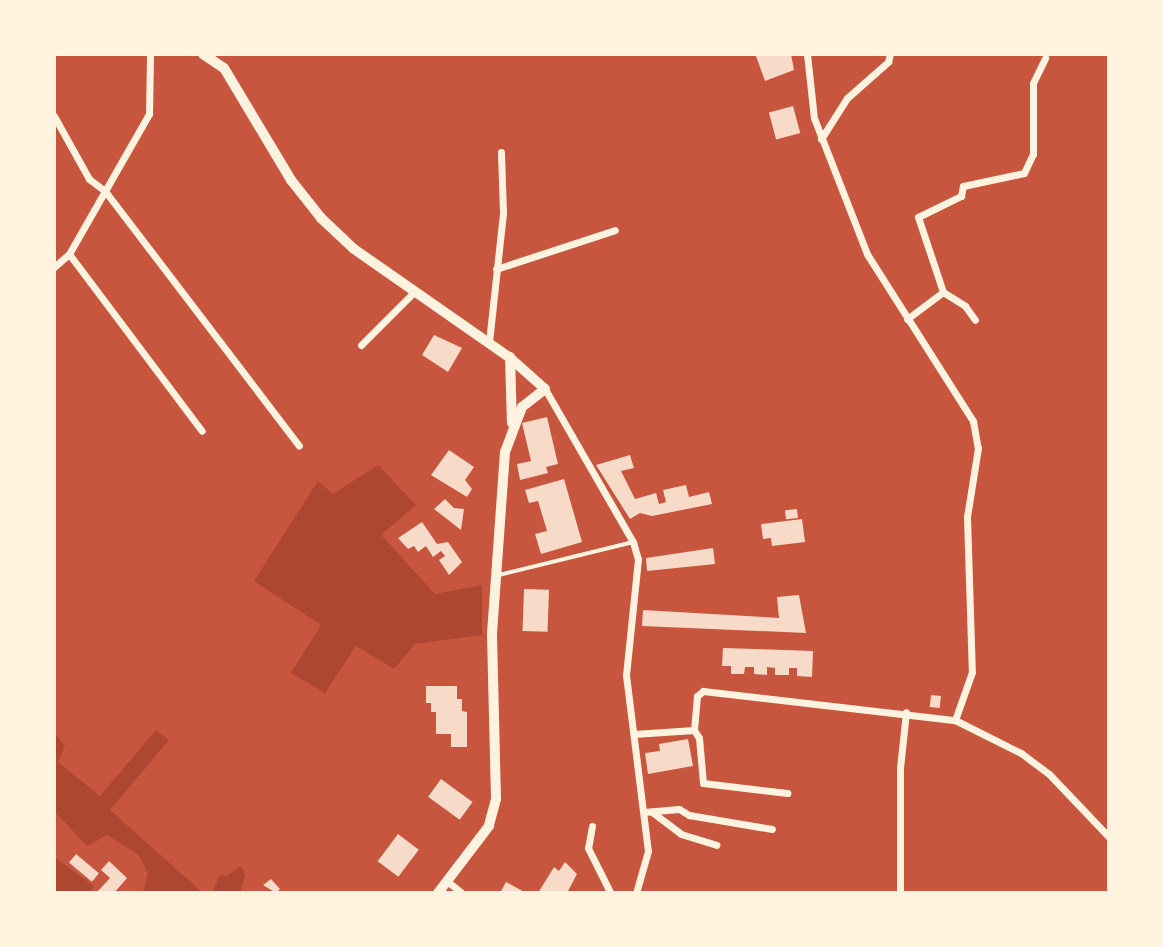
<!DOCTYPE html>
<html>
<head>
<meta charset="utf-8">
<style>
	body { margin:0 }
	#map { position:relative; width:1163px; height:947px; overflow:hidden; background:#c8553d; font-family:Figtree,sans-serif }
	div>[style] { position:absolute }
	.green>* { inset:0; background:#ae4732 }
	.building>* { inset:0; background:#f7dbc8; transform-origin:0 0 }
	.service>* { height:3.5px; margin:-1.75px; padding:0 1.75px; transform-origin:1.75px; border-radius:1.75px; background:#fff3e0 }
	.minor>* { height:7px; margin:-3.5px; padding:0 3.5px; transform-origin:3.5px; border-radius:3.5px; background:#fff3e0 }
	.tertiary>* { height:10px; margin:-5px; padding:0 5px; transform-origin:5px; border-radius:5px; background:#fff3e0 }
	span { translate:-50% -50%; white-space:nowrap; text-align:center; line-height:1.15; -webkit-text-stroke:7px #fff3e0; paint-order:stroke }
	.frame { position:absolute; inset:0; border:56px solid #fff3e0; pointer-events:none }
</style>
</head>
<body>
<div id="map">
	<div class="green">
		<div style="clip-path:polygon(378px 465px,416px 505px,381px 535px,435px 594px,482px 585px,482px 635px,415px 644px,394px 669px,356px 646px,325px 693px,291px 673px,321px 625px,254px 581px,318px 481px,333px 494px)"></div>
		<div style="clip-path:polygon(156px 730px,169px 740px,110px 810px,203px 893px,143px 892px,148px 873px,138px 854px,107px 835px,87px 846px,54px 811px,54px 732px,65px 746px,58px 762px,100px 796px)"></div>
		<div style="clip-path:polygon(54px 857px,94px 886px,89px 893px,54px 893px)"></div>
		<div style="clip-path:polygon(241px 866px,245px 875px,240px 893px,212px 893px,220px 875px,227px 876px)"></div>
	</div>
	<div class="building">
		<div style="clip-path:polygon(791px 54px,794px 70px,765px 81px,756px 56px)"></div>
		<div style="left:793px;top:106px;width:28px;height:25px;rotate:75deg"></div>
		<div style="clip-path:polygon(434px 335px,462px 348px,448px 372px,422px 355px)"></div>
		<div style="clip-path:polygon(547px 417px,558px 464px,546px 467px,548px 473px,520px 480px,517px 464px,531px 461px,522px 423px)"></div>
		<div style="clip-path:polygon(449px 450px,474px 467px,465px 480px,472px 489px,467px 497px,431px 475px)"></div>
		<div style="clip-path:polygon(630px 455px,634px 468px,621px 471px,635px 499px,656px 493px,659px 504px,666px 502px,663px 490px,686px 485px,689px 497px,709px 492px,712px 504px,652px 516px,640px 513px,630px 519px,596px 465px)"></div>
		<div style="clip-path:polygon(564px 479px,582px 542px,541px 554px,535px 534px,547px 531px,538px 501px,529px 503px,525px 490px)"></div>
		<div style="clip-path:polygon(445px 499px,454px 508px,464px 509px,461px 530px,434px 509px)"></div>
		<div style="left:797px;top:509px;width:9px;height:12px;rotate:84deg"></div>
		<div style="clip-path:polygon(802px 519px,805px 542px,772px 546px,771px 538px,763px 539px,761px 524px)"></div>
		<div style="clip-path:polygon(422px 522px,437px 544px,448px 542px,462px 562px,449px 575px,439px 560px,445px 556px,441px 551px,433px 557px,426px 546px,418px 552px,414px 546px,408px 549px,398px 538px)"></div>
		<div style="clip-path:polygon(713px 548px,715px 564px,647px 571px,646px 558px)"></div>
		<div style="left:524px;top:589px;width:25px;height:42px;rotate:2deg"></div>
		<div style="clip-path:polygon(799px 595px,806px 633px,642px 626px,643px 610px,779px 618px,777px 597px)"></div>
		<div style="clip-path:polygon(723px 648px,813px 651px,812px 677px,797px 676px,797px 668px,789px 668px,789px 675px,775px 675px,775px 668px,767px 667px,767px 675px,754px 674px,754px 667px,745px 667px,744px 674px,731px 674px,731px 666px,722px 666px)"></div>
		<div style="clip-path:polygon(426px 686px,457px 686px,457px 699px,462px 699px,462px 711px,467px 712px,467px 747px,451px 747px,451px 734px,436px 734px,436px 712px,431px 712px,431px 703px,426px 703px)"></div>
		<div style="left:931px;top:695px;width:10px;height:12px;rotate:6deg"></div>
		<div style="clip-path:polygon(688px 739px,693px 766px,648px 774px,645px 753px,660px 751px,659px 744px)"></div>
		<div style="left:441px;top:779px;width:39px;height:22px;rotate:36deg"></div>
		<div style="left:398px;top:834px;width:26px;height:34px;rotate:37deg"></div>
		<div style="left:76px;top:854px;width:30px;height:11px;rotate:40deg"></div>
		<div style="clip-path:polygon(109px 861px,127px 878px,114px 893px,96px 893px,110px 878px,101px 870px)"></div>
		<div style="clip-path:polygon(565px 862px,577px 874px,567px 893px,538px 893px,554px 867px,559px 871px)"></div>
		<div style="clip-path:polygon(271px 879px,280px 889px,276px 893px,263px 885px)"></div>
		<div style="clip-path:polygon(506px 882px,526px 893px,500px 893px)"></div>
	</div>
	<div class="service">
		<div style="left:499px;top:575px;width:138px;rotate:-13.8deg"></div>
	</div>
	<div class="minor">
		<div style="left:807px;top:54px;width:64px;rotate:83.8deg"></div>
		<div style="left:814px;top:118px;width:146px;rotate:68.7deg"></div>
		<div style="left:867px;top:254px;width:198px;rotate:57.6deg"></div>
		<div style="left:973px;top:421px;width:27px;rotate:80deg"></div>
		<div style="left:978px;top:448px;width:70px;rotate:99.1deg"></div>
		<div style="left:967px;top:517px;width:155px;rotate:88.2deg"></div>
		<div style="left:972px;top:672px;width:51px;rotate:109.5deg"></div>
		<div style="left:54px;top:116px;width:72px;rotate:60.9deg"></div>
		<div style="left:89px;top:179px;width:20px;rotate:37deg"></div>
		<div style="left:105px;top:191px;width:320px;rotate:52.7deg"></div>
		<div style="left:821px;top:139px;width:49px;rotate:-57.6deg"></div>
		<div style="left:847px;top:98px;width:55px;rotate:-41.3deg"></div>
		<div style="left:888px;top:62px;width:8px;rotate:-76deg"></div>
		<div style="left:69px;top:254px;width:221px;rotate:53.1deg"></div>
		<div style="left:54px;top:267px;width:20px;rotate:-41deg"></div>
		<div style="left:69px;top:254px;width:161px;rotate:-60.3deg"></div>
		<div style="left:149px;top:114px;width:60px;rotate:-89deg"></div>
		<div style="left:496px;top:269px;width:125px;rotate:-18.1deg"></div>
		<div style="left:943px;top:292px;width:26px;rotate:32deg"></div>
		<div style="left:965px;top:306px;width:17px;rotate:54deg"></div>
		<div style="left:907px;top:319px;width:45px;rotate:-36.9deg"></div>
		<div style="left:943px;top:292px;width:79px;rotate:-108.4deg"></div>
		<div style="left:918px;top:217px;width:48px;rotate:-26deg"></div>
		<div style="left:961px;top:196px;width:10px;rotate:-79deg"></div>
		<div style="left:963px;top:186px;width:62px;rotate:-12deg"></div>
		<div style="left:1024px;top:173px;width:21px;rotate:-65deg"></div>
		<div style="left:1033px;top:154px;width:71px;rotate:-90deg"></div>
		<div style="left:1033px;top:83px;width:28px;rotate:-64deg"></div>
		<div style="left:489px;top:342px;width:130px;rotate:-83.8deg"></div>
		<div style="left:503px;top:213px;width:61px;rotate:-91.9deg"></div>
		<div style="left:361px;top:345px;width:76px;rotate:-45deg"></div>
		<div style="left:545px;top:389px;width:177px;rotate:60.1deg"></div>
		<div style="left:633px;top:542px;width:18px;rotate:74deg"></div>
		<div style="left:638px;top:559px;width:117px;rotate:95.9deg"></div>
		<div style="left:626px;top:675px;width:177px;rotate:82.9deg"></div>
		<div style="left:648px;top:851px;width:44px;rotate:105.9deg"></div>
		<div style="left:694px;top:730px;width:9px;rotate:58deg"></div>
		<div style="left:699px;top:738px;width:45px;rotate:84.9deg"></div>
		<div style="left:703px;top:783px;width:85px;rotate:6.8deg"></div>
		<div style="left:634px;top:734px;width:60px;rotate:-3.8deg"></div>
		<div style="left:694px;top:730px;width:34px;rotate:-85deg"></div>
		<div style="left:697px;top:696px;width:8px;rotate:-40deg"></div>
		<div style="left:703px;top:691px;width:254px;rotate:6.6deg"></div>
		<div style="left:955px;top:720px;width:74px;rotate:26.6deg"></div>
		<div style="left:1021px;top:753px;width:35px;rotate:37deg"></div>
		<div style="left:1049px;top:774px;width:87px;rotate:46.4deg"></div>
		<div style="left:644px;top:812px;width:35px;rotate:-5deg"></div>
		<div style="left:679px;top:809px;width:12px;rotate:31deg"></div>
		<div style="left:689px;top:815px;width:84px;rotate:9.6deg"></div>
		<div style="left:652px;top:812px;width:36px;rotate:37deg"></div>
		<div style="left:681px;top:834px;width:37px;rotate:17deg"></div>
		<div style="left:592px;top:826px;width:22px;rotate:100deg"></div>
		<div style="left:588px;top:848px;width:49px;rotate:63.4deg"></div>
		<div style="left:447px;top:881px;width:19px;rotate:39deg"></div>
		<div style="left:900px;top:893px;width:125px;rotate:-90deg"></div>
		<div style="left:900px;top:768px;width:56px;rotate:-83.9deg"></div>
	</div>
	<div class="tertiary">
		<div style="left:203px;top:54px;width:25px;rotate:34deg"></div>
		<div style="left:224px;top:68px;width:131px;rotate:59.1deg"></div>
		<div style="left:291px;top:180px;width:48px;rotate:51.7deg"></div>
		<div style="left:321px;top:218px;width:45px;rotate:43.2deg"></div>
		<div style="left:354px;top:249px;width:189px;rotate:34.9deg"></div>
		<div style="left:509px;top:357px;width:48px;rotate:41.6deg"></div>
		<div style="left:545px;top:389px;width:29px;rotate:142deg"></div>
		<div style="left:522px;top:407px;width:48px;rotate:110.7deg"></div>
		<div style="left:505px;top:452px;width:183px;rotate:94.1deg"></div>
		<div style="left:492px;top:635px;width:164px;rotate:88.6deg"></div>
		<div style="left:496px;top:799px;width:28px;rotate:105deg"></div>
		<div style="left:489px;top:826px;width:84px;rotate:127.3deg"></div>
		<div style="left:510px;top:357px;width:66px;rotate:88.3deg"></div>
	</div>
	<div class="frame"></div>
</div>
</body>
</html>
